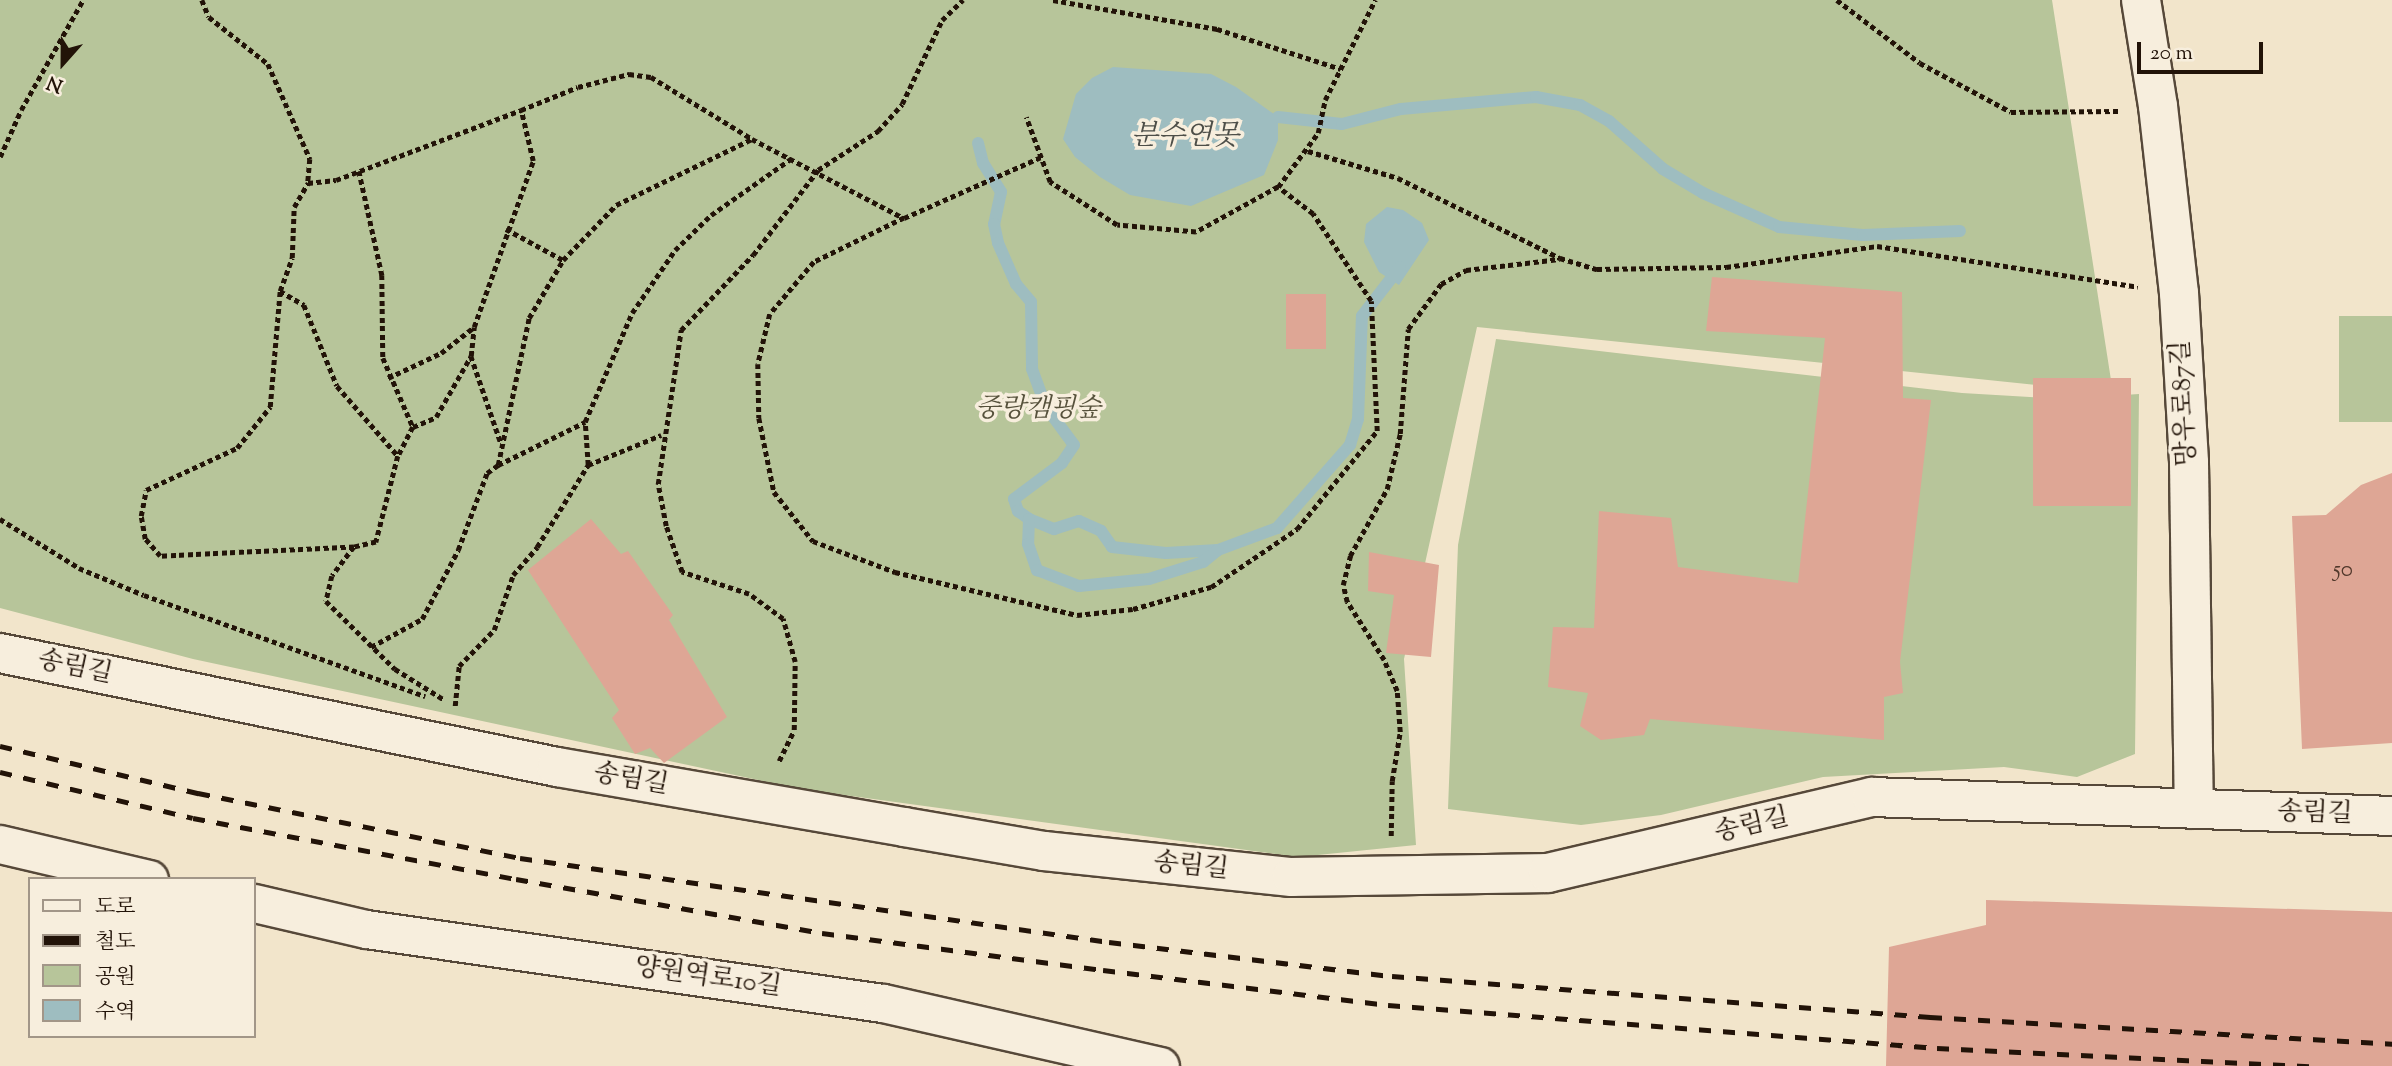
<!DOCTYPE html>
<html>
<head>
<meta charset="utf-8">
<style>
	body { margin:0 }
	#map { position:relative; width:2392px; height:1066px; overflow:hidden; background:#f2e5cb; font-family:"Sorts Mill Goudy","Noto Serif KR",serif }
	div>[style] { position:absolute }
	.green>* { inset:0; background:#b7c59a; transform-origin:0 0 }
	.water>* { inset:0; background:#9ebdc0 }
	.stream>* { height:12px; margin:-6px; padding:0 6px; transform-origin:6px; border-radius:6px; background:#9ebdc0 }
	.building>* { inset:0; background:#dea695; transform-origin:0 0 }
	.path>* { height:4.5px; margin-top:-2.25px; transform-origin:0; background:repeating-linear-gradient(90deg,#221308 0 5px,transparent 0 8.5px) }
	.roads { filter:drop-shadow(2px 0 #564839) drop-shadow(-2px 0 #564839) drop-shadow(0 2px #564839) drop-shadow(0 -2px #564839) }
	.minor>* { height:37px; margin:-18.5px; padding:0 18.5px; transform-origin:18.5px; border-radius:18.5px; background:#f7eedd }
	.tertiary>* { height:38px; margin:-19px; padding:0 19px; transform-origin:19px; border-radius:19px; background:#f7eedd }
	.rail>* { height:5px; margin-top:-2.5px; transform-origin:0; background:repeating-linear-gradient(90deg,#221308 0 12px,transparent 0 24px) }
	span { translate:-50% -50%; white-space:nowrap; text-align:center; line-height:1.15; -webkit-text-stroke:7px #f7eedd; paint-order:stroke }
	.number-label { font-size:23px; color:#51382b }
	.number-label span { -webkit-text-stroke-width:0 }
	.street-label { font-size:26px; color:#221308 }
	.park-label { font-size:26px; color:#56513b; font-style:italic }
	.water-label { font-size:28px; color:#4d4e48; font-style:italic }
	.legend { position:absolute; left:28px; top:877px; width:228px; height:161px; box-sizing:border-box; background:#f7eedd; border:2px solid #a29688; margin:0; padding:9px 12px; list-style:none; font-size:21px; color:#221308 }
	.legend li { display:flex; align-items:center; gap:14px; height:35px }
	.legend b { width:35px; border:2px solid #a29688 }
	.north { position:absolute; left:28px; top:28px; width:70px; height:70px; -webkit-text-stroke:5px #f7eedd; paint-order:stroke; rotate:201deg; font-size:19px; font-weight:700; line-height:28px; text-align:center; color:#221308 }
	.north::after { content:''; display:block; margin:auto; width:24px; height:32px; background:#221308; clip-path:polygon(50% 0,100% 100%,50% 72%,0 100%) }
	.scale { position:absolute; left:2137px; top:42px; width:126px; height:32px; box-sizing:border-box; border:4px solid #221308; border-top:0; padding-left:9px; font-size:21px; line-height:24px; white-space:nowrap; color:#221308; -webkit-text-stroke:5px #f7eedd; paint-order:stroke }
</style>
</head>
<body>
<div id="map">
	<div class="green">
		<div style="clip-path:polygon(0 0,2052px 0,2113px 393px,1477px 327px,1404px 659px,1416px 845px,1298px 857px,800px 789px,193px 659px,0 608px)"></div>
		<div style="left:2392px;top:316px;width:106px;height:53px;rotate:90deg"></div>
		<div style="clip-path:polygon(1496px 339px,1962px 393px,2065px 399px,2139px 394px,2135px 754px,2077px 777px,2004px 767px,1823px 777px,1661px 815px,1581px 825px,1448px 809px,1458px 545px)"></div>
	</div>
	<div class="water">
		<div style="clip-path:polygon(1113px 67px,1211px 74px,1236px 87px,1278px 117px,1278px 140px,1264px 175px,1191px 206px,1130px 195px,1100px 177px,1075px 157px,1063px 139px,1076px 94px,1092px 78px)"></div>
		<div style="clip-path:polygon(1387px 207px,1403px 210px,1422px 223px,1429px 240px,1399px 285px,1379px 272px,1364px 242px,1366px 224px)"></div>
	</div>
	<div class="stream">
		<div style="left:1278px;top:117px;width:64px;rotate:6.2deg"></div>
		<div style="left:1342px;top:124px;width:61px;rotate:-14.3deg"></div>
		<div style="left:1401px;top:109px;width:136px;rotate:-5.1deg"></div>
		<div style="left:1536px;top:97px;width:45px;rotate:10.3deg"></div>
		<div style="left:1580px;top:105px;width:33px;rotate:29deg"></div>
		<div style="left:1609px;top:121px;width:72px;rotate:41.6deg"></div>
		<div style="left:1663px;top:169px;width:47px;rotate:31deg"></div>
		<div style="left:1703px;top:193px;width:83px;rotate:24.1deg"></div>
		<div style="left:1779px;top:227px;width:84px;rotate:5.4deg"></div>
		<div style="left:1863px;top:235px;width:97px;rotate:-2.4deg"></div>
		<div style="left:978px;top:143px;width:21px;rotate:76deg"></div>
		<div style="left:983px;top:163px;width:34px;rotate:58deg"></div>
		<div style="left:1001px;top:192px;width:33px;rotate:102deg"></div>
		<div style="left:994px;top:224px;width:19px;rotate:78deg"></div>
		<div style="left:998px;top:243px;width:45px;rotate:66.3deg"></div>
		<div style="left:1016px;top:284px;width:23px;rotate:50deg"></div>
		<div style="left:1031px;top:302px;width:67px;rotate:89.1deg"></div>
		<div style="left:1032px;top:369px;width:40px;rotate:69.8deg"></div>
		<div style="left:1046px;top:407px;width:47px;rotate:53.6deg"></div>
		<div style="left:1074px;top:445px;width:22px;rotate:124deg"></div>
		<div style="left:1062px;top:463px;width:60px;rotate:143.1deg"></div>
		<div style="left:1014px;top:499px;width:13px;rotate:72deg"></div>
		<div style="left:1018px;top:511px;width:14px;rotate:36deg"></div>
		<div style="left:1029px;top:519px;width:27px;rotate:22deg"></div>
		<div style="left:1054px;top:529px;width:26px;rotate:-18deg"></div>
		<div style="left:1079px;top:521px;width:24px;rotate:24deg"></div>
		<div style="left:1101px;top:531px;width:19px;rotate:55deg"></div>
		<div style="left:1112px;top:547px;width:54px;rotate:6.3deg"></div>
		<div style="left:1166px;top:553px;width:52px;rotate:-3.3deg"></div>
		<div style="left:1218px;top:550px;width:63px;rotate:-20.4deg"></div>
		<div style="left:1277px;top:528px;width:111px;rotate:-48.7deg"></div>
		<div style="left:1350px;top:445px;width:27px;rotate:-73deg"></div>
		<div style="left:1358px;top:419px;width:103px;rotate:-87.8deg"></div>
		<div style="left:1362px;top:316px;width:62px;rotate:-52.2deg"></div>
		<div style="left:1029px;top:519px;width:25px;rotate:92deg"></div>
		<div style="left:1028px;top:544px;width:28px;rotate:71deg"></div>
		<div style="left:1037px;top:570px;width:45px;rotate:20.9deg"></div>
		<div style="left:1079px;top:586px;width:70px;rotate:-5.7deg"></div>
		<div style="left:1149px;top:579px;width:57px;rotate:-17.5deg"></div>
		<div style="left:1203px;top:562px;width:19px;rotate:-39deg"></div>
	</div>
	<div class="building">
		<div style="clip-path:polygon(1712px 277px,1902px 292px,1903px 398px,1931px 400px,1900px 662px,1903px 693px,1884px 697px,1884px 740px,1650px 719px,1644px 735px,1601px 740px,1580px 726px,1588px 693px,1548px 687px,1553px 627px,1594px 628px,1599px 511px,1671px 518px,1678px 567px,1798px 583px,1825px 338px,1706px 331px)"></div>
		<div style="left:1286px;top:294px;width:40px;height:55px"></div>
		<div style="left:2033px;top:378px;width:98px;height:128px"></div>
		<div style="clip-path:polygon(2392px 473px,2392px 743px,2302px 749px,2292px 516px,2326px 515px,2361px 485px)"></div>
		<div style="clip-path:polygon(591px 519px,621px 554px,628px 551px,673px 615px,669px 620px,727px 717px,664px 763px,650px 748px,635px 754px,612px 718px,619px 710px,528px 570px)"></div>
		<div style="clip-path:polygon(1369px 552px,1439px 565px,1431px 657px,1386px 653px,1394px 595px,1368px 591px)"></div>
		<div style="clip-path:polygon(1986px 900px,2392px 912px,2392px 1066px,1886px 1066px,1889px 947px,1986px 925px)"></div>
	</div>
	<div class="path">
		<div style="left:202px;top:0;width:18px;rotate:68deg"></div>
		<div style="left:209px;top:17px;width:75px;rotate:38.5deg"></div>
		<div style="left:268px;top:64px;width:104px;rotate:66.1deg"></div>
		<div style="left:310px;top:159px;width:24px;rotate:95deg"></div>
		<div style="left:1053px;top:0;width:167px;rotate:10deg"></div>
		<div style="left:1217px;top:29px;width:130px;rotate:17.9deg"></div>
		<div style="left:1837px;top:0;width:104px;rotate:37.2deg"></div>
		<div style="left:1920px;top:63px;width:103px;rotate:28.3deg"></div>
		<div style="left:2011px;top:112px;width:107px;rotate:-0.5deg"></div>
		<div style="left:1308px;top:151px;width:94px;rotate:16.7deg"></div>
		<div style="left:1398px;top:178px;width:181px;rotate:26.3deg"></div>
		<div style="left:1560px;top:258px;width:39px;rotate:17deg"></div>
		<div style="left:1597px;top:269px;width:129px;rotate:-0.9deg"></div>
		<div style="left:1726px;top:267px;width:152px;rotate:-7.9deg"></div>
		<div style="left:1877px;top:246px;width:264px;rotate:8.9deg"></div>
		<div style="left:0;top:157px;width:51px;rotate:-65.9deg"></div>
		<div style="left:21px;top:110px;width:126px;rotate:-60.6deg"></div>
		<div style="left:359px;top:171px;width:107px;rotate:77.5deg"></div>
		<div style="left:382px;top:275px;width:83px;rotate:89.3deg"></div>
		<div style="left:383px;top:358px;width:75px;rotate:66.5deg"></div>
		<div style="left:413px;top:427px;width:33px;rotate:117deg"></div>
		<div style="left:398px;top:456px;width:89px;rotate:104.3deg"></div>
		<div style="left:376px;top:542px;width:23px;rotate:167deg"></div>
		<div style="left:354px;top:547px;width:36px;rotate:127deg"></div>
		<div style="left:332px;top:576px;width:26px;rotate:103deg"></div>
		<div style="left:326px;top:601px;width:97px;rotate:44.6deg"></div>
		<div style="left:395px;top:669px;width:57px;rotate:32deg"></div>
		<div style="left:1278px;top:187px;width:67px;rotate:-53.5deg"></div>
		<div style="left:1318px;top:133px;width:34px;rotate:-78deg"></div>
		<div style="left:1325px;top:100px;width:112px;rotate:-63.4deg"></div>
		<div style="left:904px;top:218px;width:150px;rotate:-24deg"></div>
		<div style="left:506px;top:229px;width:65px;rotate:28.5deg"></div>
		<div style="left:280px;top:291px;width:28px;rotate:30deg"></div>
		<div style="left:304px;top:305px;width:87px;rotate:67.8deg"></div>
		<div style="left:337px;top:386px;width:93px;rotate:48.9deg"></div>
		<div style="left:471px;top:356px;width:92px;rotate:71deg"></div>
		<div style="left:388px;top:378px;width:59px;rotate:-25.3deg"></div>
		<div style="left:441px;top:353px;width:42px;rotate:-38.2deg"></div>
		<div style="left:474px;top:327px;width:176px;rotate:-70.4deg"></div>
		<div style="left:533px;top:161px;width:52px;rotate:-103.2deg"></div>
		<div style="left:521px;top:110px;width:61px;rotate:-22deg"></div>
		<div style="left:578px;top:87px;width:53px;rotate:-14.3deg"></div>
		<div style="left:629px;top:74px;width:22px;rotate:8deg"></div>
		<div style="left:651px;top:77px;width:119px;rotate:31.5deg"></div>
		<div style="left:752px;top:139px;width:171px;rotate:27.5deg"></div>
		<div style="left:904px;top:218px;width:100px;rotate:153.9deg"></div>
		<div style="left:814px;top:262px;width:68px;rotate:130.2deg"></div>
		<div style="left:770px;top:314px;width:51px;rotate:103.5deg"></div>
		<div style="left:758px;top:364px;width:54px;rotate:88.9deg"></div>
		<div style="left:759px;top:418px;width:76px;rotate:78.5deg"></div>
		<div style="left:774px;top:492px;width:63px;rotate:51.5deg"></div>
		<div style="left:813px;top:541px;width:88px;rotate:20.7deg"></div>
		<div style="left:895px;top:572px;width:187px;rotate:13.3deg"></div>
		<div style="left:1077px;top:615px;width:56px;rotate:-6.1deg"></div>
		<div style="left:1133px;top:609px;width:81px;rotate:-15.8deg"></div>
		<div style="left:1211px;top:587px;width:104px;rotate:-34deg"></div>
		<div style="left:1297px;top:529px;width:127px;rotate:-50.8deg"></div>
		<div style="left:1377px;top:431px;width:130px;rotate:-92.6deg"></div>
		<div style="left:1371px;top:301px;width:105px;rotate:-123.7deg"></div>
		<div style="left:1313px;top:214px;width:44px;rotate:-142.4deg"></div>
		<div style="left:1278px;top:187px;width:94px;rotate:151.2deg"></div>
		<div style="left:1196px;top:232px;width:79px;rotate:-174.9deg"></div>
		<div style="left:1117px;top:225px;width:80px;rotate:-147.3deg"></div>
		<div style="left:1050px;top:182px;width:69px;rotate:-110.3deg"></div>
		<div style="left:413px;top:427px;width:25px;rotate:-23deg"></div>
		<div style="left:436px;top:417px;width:70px;rotate:-60.2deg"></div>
		<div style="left:471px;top:356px;width:29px;rotate:-84deg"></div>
		<div style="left:498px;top:465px;width:97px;rotate:-26.3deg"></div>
		<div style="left:588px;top:465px;width:43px;rotate:-94deg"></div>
		<div style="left:585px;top:422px;width:119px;rotate:-66.7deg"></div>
		<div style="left:632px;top:313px;width:76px;rotate:-55.7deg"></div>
		<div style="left:675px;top:250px;width:50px;rotate:-44.2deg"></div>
		<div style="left:711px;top:215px;width:99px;rotate:-35.1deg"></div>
		<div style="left:0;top:519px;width:93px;rotate:31.8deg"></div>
		<div style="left:79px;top:568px;width:70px;rotate:22.6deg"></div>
		<div style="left:144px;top:595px;width:299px;rotate:19.8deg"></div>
		<div style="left:354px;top:547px;width:194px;rotate:177.3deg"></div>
		<div style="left:160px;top:556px;width:23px;rotate:-131deg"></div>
		<div style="left:145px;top:539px;width:23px;rotate:-100deg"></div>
		<div style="left:141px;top:516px;width:26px;rotate:-79deg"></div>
		<div style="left:146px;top:490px;width:100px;rotate:-24.8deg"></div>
		<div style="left:237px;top:448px;width:53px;rotate:-51.2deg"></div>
		<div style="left:270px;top:407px;width:116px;rotate:-85.1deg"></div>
		<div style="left:280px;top:291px;width:35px;rotate:-70deg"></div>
		<div style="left:292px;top:258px;width:51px;rotate:-87.8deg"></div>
		<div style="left:294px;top:207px;width:28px;rotate:-60deg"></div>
		<div style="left:308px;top:183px;width:28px;rotate:-6deg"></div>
		<div style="left:336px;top:180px;width:198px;rotate:-20.7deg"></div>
		<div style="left:371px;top:647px;width:58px;rotate:-28.8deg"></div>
		<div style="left:422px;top:619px;width:78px;rotate:-62.4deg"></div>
		<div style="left:458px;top:550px;width:82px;rotate:-69.4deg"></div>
		<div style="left:487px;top:473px;width:14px;rotate:-36deg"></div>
		<div style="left:498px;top:465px;width:150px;rotate:-78.1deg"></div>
		<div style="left:529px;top:318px;width:67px;rotate:-59.6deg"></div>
		<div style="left:563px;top:260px;width:76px;rotate:-46.1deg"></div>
		<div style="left:616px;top:205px;width:151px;rotate:-25.9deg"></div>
		<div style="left:455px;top:706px;width:40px;rotate:-84.3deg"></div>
		<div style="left:459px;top:666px;width:50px;rotate:-45.8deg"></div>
		<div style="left:494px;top:630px;width:58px;rotate:-70.9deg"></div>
		<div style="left:513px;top:575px;width:37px;rotate:-49deg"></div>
		<div style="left:537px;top:547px;width:97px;rotate:-58.1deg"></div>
		<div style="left:588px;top:465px;width:79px;rotate:-22.3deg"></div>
		<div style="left:779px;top:761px;width:34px;rotate:-64deg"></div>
		<div style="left:794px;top:730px;width:68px;rotate:-89.2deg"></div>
		<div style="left:795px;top:662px;width:45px;rotate:-105.6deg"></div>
		<div style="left:783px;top:619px;width:42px;rotate:-143.7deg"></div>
		<div style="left:749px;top:594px;width:71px;rotate:-161.8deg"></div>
		<div style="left:682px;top:572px;width:49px;rotate:-109.2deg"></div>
		<div style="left:666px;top:526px;width:43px;rotate:-100.8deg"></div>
		<div style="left:658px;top:484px;width:156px;rotate:-81.5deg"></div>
		<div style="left:681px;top:330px;width:104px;rotate:-46.2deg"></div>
		<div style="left:753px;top:255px;width:107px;rotate:-52.6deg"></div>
		<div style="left:818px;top:170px;width:72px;rotate:-33deg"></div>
		<div style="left:878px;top:131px;width:36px;rotate:-48deg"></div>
		<div style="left:902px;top:104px;width:93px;rotate:-64.5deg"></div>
		<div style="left:942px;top:20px;width:29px;rotate:-44deg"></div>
		<div style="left:1391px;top:836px;width:55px;rotate:-89deg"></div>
		<div style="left:1392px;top:781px;width:50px;rotate:-80.7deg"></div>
		<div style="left:1400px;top:732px;width:41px;rotate:-94.2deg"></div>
		<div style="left:1397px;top:691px;width:34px;rotate:-113deg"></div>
		<div style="left:1384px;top:660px;width:69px;rotate:-122.5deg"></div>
		<div style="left:1347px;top:602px;width:17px;rotate:-103deg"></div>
		<div style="left:1343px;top:585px;width:30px;rotate:-76deg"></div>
		<div style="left:1350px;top:556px;width:77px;rotate:-61.1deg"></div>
		<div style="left:1387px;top:489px;width:57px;rotate:-76.7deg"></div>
		<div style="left:1400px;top:434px;width:105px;rotate:-85.6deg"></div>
		<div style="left:1408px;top:329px;width:56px;rotate:-53.7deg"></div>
		<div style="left:1441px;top:284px;width:29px;rotate:-29deg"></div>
		<div style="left:1466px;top:270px;width:94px;rotate:-6.7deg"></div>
	</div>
	<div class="roads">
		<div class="minor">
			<div style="left:0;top:844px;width:153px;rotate:13.2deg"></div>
			<div style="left:254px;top:903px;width:115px;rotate:13.1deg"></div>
			<div style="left:366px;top:929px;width:522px;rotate:8.15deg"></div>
			<div style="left:883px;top:1003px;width:284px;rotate:12.8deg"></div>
		</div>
		<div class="tertiary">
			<div style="left:2141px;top:0;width:107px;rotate:80.9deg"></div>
			<div style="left:2158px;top:106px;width:188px;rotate:83.6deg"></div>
			<div style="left:2179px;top:293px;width:170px;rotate:86.6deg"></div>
			<div style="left:2189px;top:463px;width:346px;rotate:89.2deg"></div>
			<div style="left:0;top:653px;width:569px;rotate:11.57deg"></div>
			<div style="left:557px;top:767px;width:352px;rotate:9.8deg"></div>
			<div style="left:904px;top:827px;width:142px;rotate:9.7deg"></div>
			<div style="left:1044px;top:851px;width:249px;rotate:6deg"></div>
			<div style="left:1292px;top:877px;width:256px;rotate:-0.9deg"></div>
			<div style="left:1548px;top:873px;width:333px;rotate:-13.2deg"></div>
			<div style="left:1872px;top:797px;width:520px;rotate:2.09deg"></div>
		</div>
	</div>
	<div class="rail">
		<div style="left:0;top:746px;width:204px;rotate:13.4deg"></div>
		<div style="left:198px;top:793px;width:328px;rotate:11.4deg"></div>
		<div style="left:520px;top:858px;width:595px;rotate:8.12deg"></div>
		<div style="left:1109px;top:942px;width:285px;rotate:6.9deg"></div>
		<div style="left:1392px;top:976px;width:540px;rotate:4.36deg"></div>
		<div style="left:1930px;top:1017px;width:463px;rotate:3.3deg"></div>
		<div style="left:0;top:772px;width:198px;rotate:13.4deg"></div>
		<div style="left:193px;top:818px;width:329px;rotate:10.7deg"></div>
		<div style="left:516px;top:879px;width:311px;rotate:10deg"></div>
		<div style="left:822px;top:933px;width:283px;rotate:7.5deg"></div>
		<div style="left:1103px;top:970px;width:287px;rotate:7deg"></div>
		<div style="left:1388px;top:1005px;width:551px;rotate:4.48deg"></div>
		<div style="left:1937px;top:1048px;width:373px;rotate:2.8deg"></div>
	</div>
	<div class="number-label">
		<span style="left:2343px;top:571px">50</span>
	</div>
	<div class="street-label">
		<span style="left:2185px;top:403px;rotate:-93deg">망우로87길</span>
		<span style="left:75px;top:668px;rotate:12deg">송림길</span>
		<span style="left:631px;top:780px;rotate:10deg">송림길</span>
		<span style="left:2315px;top:814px;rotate:2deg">송림길</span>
		<span style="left:1752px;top:826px;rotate:-13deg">송림길</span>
		<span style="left:1191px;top:867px;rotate:6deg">송림길</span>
		<span style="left:708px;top:978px;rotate:8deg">양원역로10길</span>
	</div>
	<div class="park-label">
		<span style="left:1038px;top:410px">중랑캠핑숲</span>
	</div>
	<div class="water-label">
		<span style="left:1185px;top:137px">분수연못</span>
	</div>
	<ul class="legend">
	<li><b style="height:9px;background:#f7eedd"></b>도로</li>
	<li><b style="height:9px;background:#221308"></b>철도</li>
	<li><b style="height:19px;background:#b7c59a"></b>공원</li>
	<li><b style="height:19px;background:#9ebdc0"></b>수역</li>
	</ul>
	<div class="north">N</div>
	<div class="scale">20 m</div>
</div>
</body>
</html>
